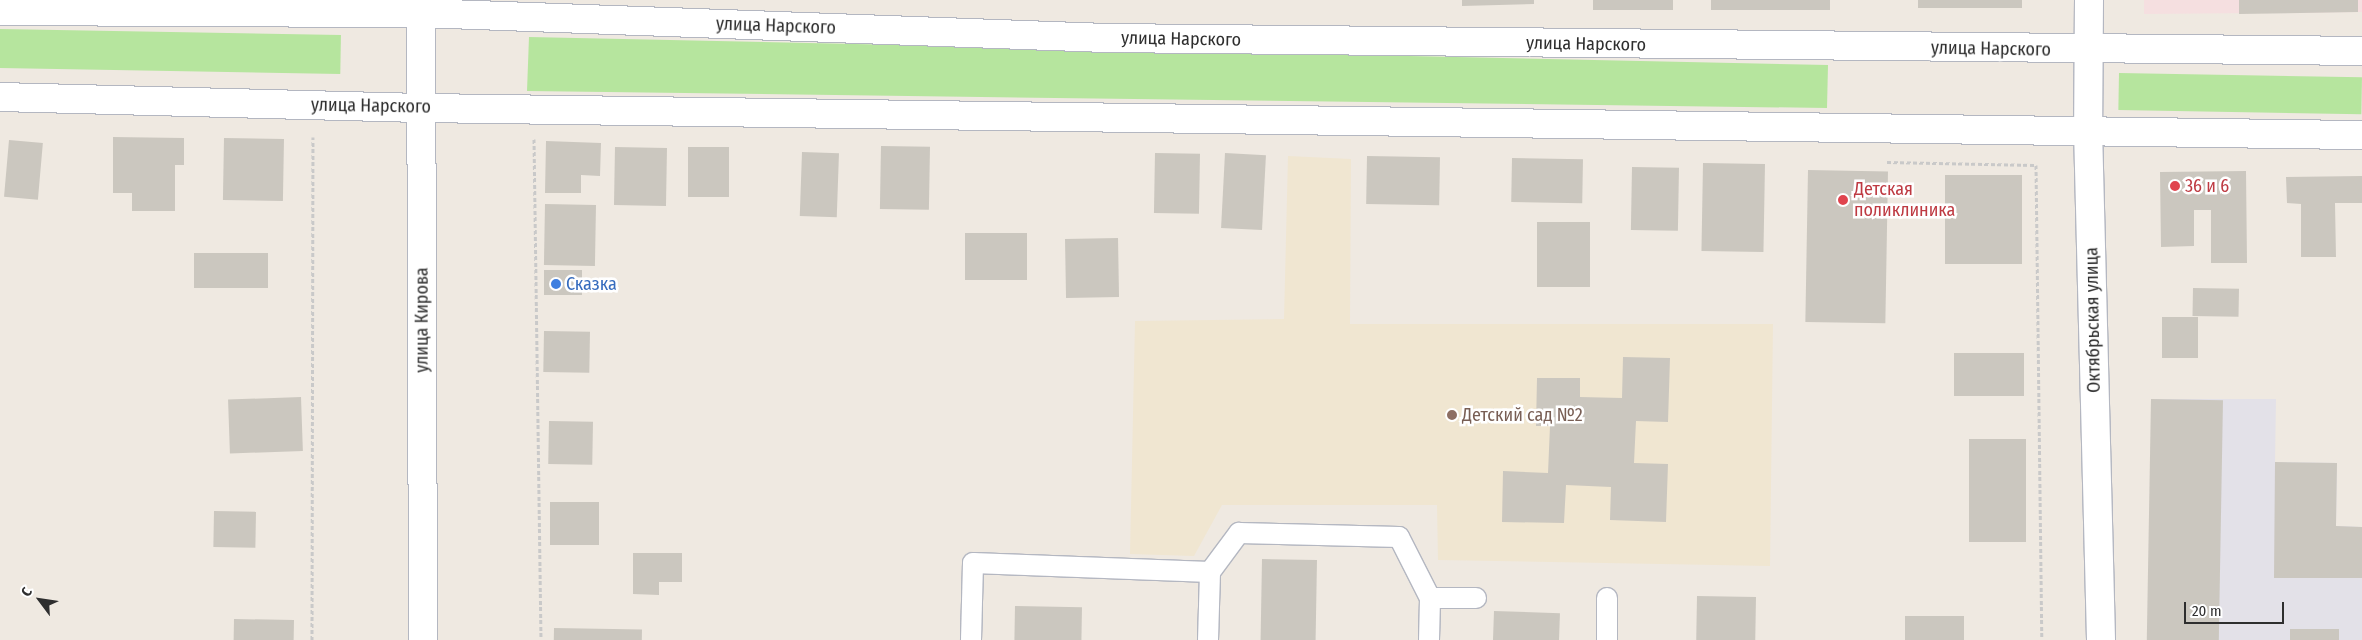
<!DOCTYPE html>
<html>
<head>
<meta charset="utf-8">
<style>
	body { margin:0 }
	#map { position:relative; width:2362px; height:640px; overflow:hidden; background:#efe9e1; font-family:"Fira Sans Condensed",sans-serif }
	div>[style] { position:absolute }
	.industrial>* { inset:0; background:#e3e1e8 }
	.education>* { inset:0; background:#f0e6d1 }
	.medical>* { inset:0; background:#f5dfe0 }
	.green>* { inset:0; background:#b6e59e; transform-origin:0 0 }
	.building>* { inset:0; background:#cbc7bf; transform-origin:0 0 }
	.path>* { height:3px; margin-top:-1.5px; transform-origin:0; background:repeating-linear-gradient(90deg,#c9c9c9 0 4px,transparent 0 6.5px) }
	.roads { filter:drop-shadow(1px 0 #b4b7c1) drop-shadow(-1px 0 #b4b7c1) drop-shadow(0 1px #b4b7c1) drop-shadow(0 -1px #b4b7c1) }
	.lane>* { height:20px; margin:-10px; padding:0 10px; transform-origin:10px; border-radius:10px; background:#fff }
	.street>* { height:28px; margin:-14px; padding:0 14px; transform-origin:14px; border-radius:14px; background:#fff }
	.secondary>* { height:28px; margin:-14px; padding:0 14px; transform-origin:14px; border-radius:14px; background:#fff }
	.dots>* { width:14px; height:14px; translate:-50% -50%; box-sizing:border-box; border:2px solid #fff; border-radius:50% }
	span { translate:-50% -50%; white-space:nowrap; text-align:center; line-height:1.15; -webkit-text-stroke:5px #fff; paint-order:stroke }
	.street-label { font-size:18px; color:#2e2e2e }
	.health-label { font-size:18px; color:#be3a42 }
	.left { translate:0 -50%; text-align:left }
	.shop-label { font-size:18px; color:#366cbe }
	.education-label { font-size:18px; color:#785e54 }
	.north { position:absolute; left:15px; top:575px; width:50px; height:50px; -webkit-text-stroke:4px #fff; paint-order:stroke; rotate:301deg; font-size:14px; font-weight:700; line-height:20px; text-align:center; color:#2e2e2e }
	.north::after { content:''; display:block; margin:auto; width:18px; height:22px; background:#2e2e2e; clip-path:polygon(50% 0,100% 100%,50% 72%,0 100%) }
	.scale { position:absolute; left:2184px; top:602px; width:100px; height:22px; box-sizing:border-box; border:2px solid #2e2e2e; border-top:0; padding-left:6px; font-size:15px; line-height:18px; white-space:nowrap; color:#2e2e2e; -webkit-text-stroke:4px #fff; paint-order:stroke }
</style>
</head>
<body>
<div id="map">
	<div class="industrial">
		<div style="clip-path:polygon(2151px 399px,2276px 399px,2275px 462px,2337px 463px,2336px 526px,2362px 527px,2362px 640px,2154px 640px)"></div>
	</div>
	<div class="education">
		<div style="clip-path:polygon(1288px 156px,1351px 159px,1350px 324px,1773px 324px,1770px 566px,1438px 560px,1437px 505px,1222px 505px,1194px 556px,1130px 554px,1135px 321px,1284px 319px)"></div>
	</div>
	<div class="medical">
		<div style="clip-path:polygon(2144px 0,2362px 0,2362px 12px,2144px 14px)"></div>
	</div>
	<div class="green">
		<div style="left:0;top:29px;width:341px;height:39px;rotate:1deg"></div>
		<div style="clip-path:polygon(529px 37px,1828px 65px,1827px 108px,527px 91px)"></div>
		<div style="left:2119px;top:73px;width:243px;height:37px;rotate:1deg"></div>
	</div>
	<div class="building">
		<div style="clip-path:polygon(1462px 0,1534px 0,1534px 4px,1462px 6px)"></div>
		<div style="left:1593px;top:0;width:80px;height:10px"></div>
		<div style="left:1711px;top:0;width:119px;height:10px"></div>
		<div style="left:1918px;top:0;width:104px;height:8px"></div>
		<div style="clip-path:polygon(2239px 0,2358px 0,2358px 12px,2239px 14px)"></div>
		<div style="clip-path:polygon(113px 137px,184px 138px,184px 165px,175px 165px,175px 211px,132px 211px,132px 193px,113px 193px)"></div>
		<div style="left:224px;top:138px;width:60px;height:62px;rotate:1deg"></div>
		<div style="left:9px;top:140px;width:34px;height:57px;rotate:5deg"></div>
		<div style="clip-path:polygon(546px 141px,601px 143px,600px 176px,581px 175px,581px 193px,545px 193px)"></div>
		<div style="left:881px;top:146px;width:49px;height:63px;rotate:1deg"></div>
		<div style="left:615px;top:147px;width:52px;height:58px;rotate:1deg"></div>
		<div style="left:688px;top:147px;width:41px;height:50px"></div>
		<div style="left:802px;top:152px;width:37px;height:64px;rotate:2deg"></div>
		<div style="left:1155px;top:153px;width:45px;height:60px;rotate:1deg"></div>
		<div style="left:1225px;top:153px;width:41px;height:75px;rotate:3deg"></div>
		<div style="left:1367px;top:156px;width:73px;height:48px;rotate:1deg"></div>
		<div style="left:1512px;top:158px;width:71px;height:44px;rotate:1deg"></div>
		<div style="left:1703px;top:163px;width:62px;height:88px;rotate:1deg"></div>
		<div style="left:1632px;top:167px;width:47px;height:63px;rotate:1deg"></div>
		<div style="left:1808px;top:170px;width:80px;height:152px;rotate:1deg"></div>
		<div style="clip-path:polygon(2246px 171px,2247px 263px,2211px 263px,2211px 210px,2194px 210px,2194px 246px,2161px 247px,2160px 172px)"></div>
		<div style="left:1945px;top:175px;width:77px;height:89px"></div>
		<div style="clip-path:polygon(2362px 176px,2362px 203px,2335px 203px,2336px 257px,2301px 257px,2301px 204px,2287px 203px,2286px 177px)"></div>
		<div style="left:545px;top:204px;width:51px;height:61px;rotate:1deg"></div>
		<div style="left:1537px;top:222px;width:53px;height:65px"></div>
		<div style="left:1027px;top:233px;width:47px;height:62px;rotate:90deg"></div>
		<div style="left:1118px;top:238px;width:59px;height:53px;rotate:89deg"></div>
		<div style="left:194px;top:253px;width:74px;height:35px"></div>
		<div style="left:544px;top:270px;width:38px;height:25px"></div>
		<div style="left:2193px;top:288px;width:46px;height:28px;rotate:1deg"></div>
		<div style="left:2162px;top:317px;width:36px;height:41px"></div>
		<div style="left:544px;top:331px;width:46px;height:41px;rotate:1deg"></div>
		<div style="left:2024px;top:353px;width:43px;height:70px;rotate:90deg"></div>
		<div style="clip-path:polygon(1623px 357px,1670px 358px,1668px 422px,1636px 421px,1634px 463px,1668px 464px,1666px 522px,1610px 520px,1611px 487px,1566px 485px,1564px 523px,1502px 522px,1503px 471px,1548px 473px,1550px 426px,1536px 426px,1537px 378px,1580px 378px,1580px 397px,1622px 398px)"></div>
		<div style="left:301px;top:397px;width:54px;height:73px;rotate:88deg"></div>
		<div style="left:2151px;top:399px;width:72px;height:241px;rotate:1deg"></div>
		<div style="left:549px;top:421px;width:44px;height:43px;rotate:1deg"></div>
		<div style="left:1969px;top:439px;width:57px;height:103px"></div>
		<div style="clip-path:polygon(2275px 462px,2337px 463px,2336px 526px,2362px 527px,2362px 578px,2274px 578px)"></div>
		<div style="left:550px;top:502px;width:49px;height:43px"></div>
		<div style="left:214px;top:511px;width:42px;height:36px;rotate:1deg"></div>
		<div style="clip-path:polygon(633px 553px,682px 553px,682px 582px,659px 582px,659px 595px,633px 594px)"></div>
		<div style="left:1262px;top:559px;width:55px;height:81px;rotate:1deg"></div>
		<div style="left:1697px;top:596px;width:59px;height:44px;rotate:1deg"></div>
		<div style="left:1015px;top:606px;width:67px;height:34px;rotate:1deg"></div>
		<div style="left:1494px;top:611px;width:66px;height:29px;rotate:2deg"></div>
		<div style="left:1905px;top:616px;width:59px;height:24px"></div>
		<div style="left:234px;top:619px;width:60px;height:21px;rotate:1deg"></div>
		<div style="left:554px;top:628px;width:88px;height:12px;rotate:1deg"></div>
		<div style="left:2290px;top:629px;width:49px;height:11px"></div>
	</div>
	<div class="path">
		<div style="left:534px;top:139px;width:501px;rotate:89.2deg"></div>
		<div style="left:1887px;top:162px;width:149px;rotate:1.2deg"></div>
		<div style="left:2036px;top:165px;width:475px;rotate:89.3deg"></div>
		<div style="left:312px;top:640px;width:503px;rotate:-89.89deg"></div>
	</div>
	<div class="roads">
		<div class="lane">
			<div style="left:971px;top:640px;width:77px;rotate:-88.5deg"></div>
			<div style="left:973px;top:563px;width:237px;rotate:2.2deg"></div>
			<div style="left:1210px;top:572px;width:49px;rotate:-53.4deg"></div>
			<div style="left:1239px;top:533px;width:160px;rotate:1.4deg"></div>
			<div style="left:1399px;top:537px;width:68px;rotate:63.1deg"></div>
			<div style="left:1430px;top:598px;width:46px"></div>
			<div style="left:1208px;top:640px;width:68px;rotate:-88.3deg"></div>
			<div style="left:1429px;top:640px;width:42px;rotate:-88.6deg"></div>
			<div style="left:1607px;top:640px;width:42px;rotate:-90deg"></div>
		</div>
		<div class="street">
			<div style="left:2089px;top:0;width:129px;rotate:90.4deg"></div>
			<div style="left:2088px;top:129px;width:511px;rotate:88.54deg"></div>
			<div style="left:0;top:11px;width:421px;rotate:0.3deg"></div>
			<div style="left:421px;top:13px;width:684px;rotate:2.09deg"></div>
			<div style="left:1105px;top:38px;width:1257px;rotate:0.59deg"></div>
			<div style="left:0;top:97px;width:422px;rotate:1.5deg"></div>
			<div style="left:422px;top:108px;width:1940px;rotate:0.8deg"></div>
		</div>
		<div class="secondary">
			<div style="left:421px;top:0;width:640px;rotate:89.82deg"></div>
		</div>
	</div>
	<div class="dots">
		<div style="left:2175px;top:186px;background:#e0444e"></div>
		<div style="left:1843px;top:200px;background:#e0444e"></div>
		<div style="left:556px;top:284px;background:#3f7fe0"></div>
		<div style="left:1452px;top:415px;background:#8d6e63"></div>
	</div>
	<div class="street-label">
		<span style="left:776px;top:26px;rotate:2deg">улица Нарского</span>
		<span style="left:1181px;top:39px;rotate:1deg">улица Нарского</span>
		<span style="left:1586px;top:44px;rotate:1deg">улица Нарского</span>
		<span style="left:1991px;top:49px;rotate:1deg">улица Нарского</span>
		<span style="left:371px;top:106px;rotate:1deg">улица Нарского</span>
		<span style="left:422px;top:320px;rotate:-90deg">улица Кирова</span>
		<span style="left:2093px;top:320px;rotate:-91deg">Октябрьская улица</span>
	</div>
	<div class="health-label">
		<span class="left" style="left:2185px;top:186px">36 и 6</span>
		<span class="left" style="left:1854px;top:200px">Детская<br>поликлиника</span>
	</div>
	<div class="shop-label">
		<span class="left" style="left:566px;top:284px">Сказка</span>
	</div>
	<div class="education-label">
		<span class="left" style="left:1462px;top:415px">Детский сад №2</span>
	</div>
	<div class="north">С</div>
	<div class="scale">20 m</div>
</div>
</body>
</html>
